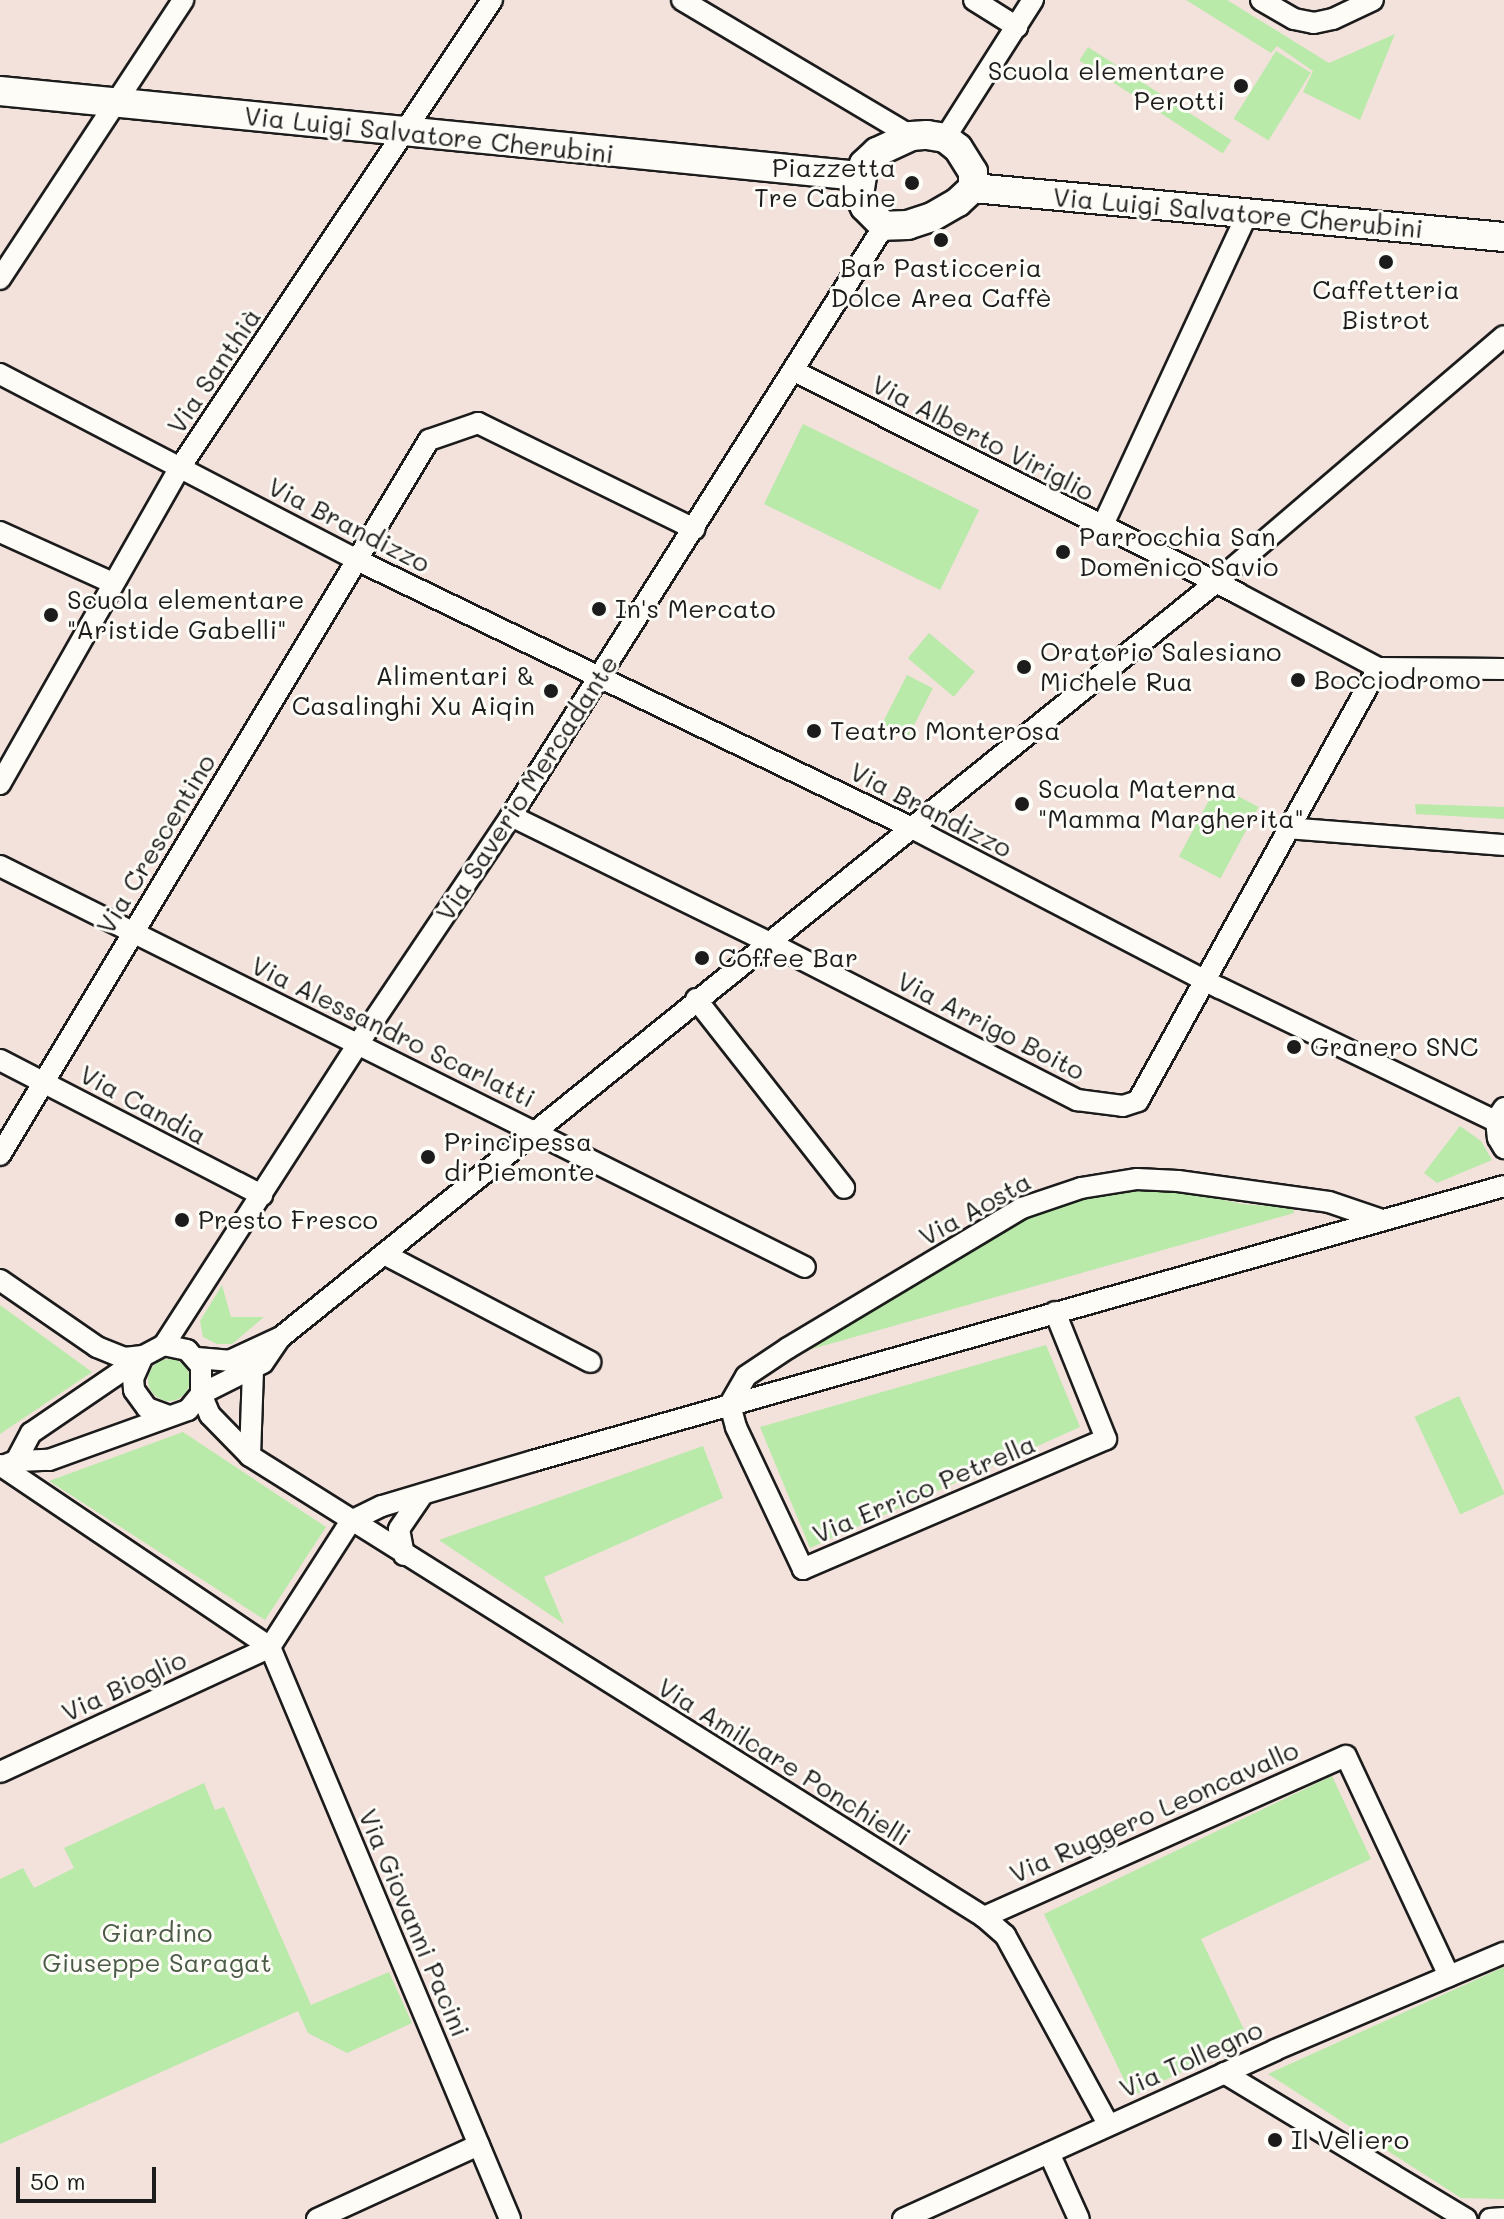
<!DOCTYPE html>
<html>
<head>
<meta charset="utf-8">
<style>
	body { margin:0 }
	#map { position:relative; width:1504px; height:2219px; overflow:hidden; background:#f3e1db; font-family:Mali,sans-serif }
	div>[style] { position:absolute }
	.green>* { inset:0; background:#b9eaaa; transform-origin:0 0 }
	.round { border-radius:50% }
	.roads { filter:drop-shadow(2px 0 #1c1c1c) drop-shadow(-2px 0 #1c1c1c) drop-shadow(0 2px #1c1c1c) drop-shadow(0 -2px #1c1c1c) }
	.street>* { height:20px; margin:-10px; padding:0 10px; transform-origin:10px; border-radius:10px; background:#fdfcf7 }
	.secondary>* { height:28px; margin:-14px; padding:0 14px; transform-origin:14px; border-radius:14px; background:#fdfcf7 }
	.dots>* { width:22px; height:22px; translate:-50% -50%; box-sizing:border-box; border:4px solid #fdfcf7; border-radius:50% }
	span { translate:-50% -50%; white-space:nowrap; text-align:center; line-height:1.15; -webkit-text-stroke:6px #fdfcf7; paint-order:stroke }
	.poi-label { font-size:26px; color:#1c1c1c }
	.right { translate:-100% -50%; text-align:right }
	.left { translate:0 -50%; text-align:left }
	.street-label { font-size:26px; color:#1c1c1c }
	.park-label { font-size:26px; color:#4b5a47 }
	.scale { position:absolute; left:16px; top:2167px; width:140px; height:36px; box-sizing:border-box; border:4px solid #1c1c1c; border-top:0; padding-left:10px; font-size:24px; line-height:28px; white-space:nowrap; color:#1c1c1c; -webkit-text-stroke:6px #fdfcf7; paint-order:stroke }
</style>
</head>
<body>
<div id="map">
	<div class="green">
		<div style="clip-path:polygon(1186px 0,1227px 0,1329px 63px,1395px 34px,1360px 120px,1303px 92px,1313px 71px,1277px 46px,1271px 53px)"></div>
		<div style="left:1088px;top:47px;width:171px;height:16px;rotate:33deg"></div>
		<div style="left:1276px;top:51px;width:41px;height:80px;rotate:32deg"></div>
		<div style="left:803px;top:424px;width:196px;height:89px;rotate:26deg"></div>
		<div style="left:929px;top:633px;width:60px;height:33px;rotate:40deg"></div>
		<div style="left:907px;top:675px;width:29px;height:57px;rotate:27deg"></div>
		<div style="left:1217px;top:785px;width:47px;height:81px;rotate:28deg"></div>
		<div style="clip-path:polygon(1415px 804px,1504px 807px,1504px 819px,1416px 814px)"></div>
		<div style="clip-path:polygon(1460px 1126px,1481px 1141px,1492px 1160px,1437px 1183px,1424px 1173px)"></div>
		<div style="clip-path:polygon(1137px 1187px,1169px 1188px,1242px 1204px,1293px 1208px,1294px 1213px,787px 1356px,1025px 1217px,1051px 1205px)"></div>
		<div style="clip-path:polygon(222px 1285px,231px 1317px,264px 1317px,232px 1344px,217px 1344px,203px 1337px,200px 1321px)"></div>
		<div style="clip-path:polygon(0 1305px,92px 1372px,0 1434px)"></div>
		<div style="clip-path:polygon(1046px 1345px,1080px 1427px,810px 1548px,760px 1427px)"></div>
		<div class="round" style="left:148px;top:1359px;width:42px;height:42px"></div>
		<div style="left:1459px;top:1396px;width:108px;height:49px;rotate:65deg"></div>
		<div style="clip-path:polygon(183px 1432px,326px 1527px,265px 1620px,49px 1481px)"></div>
		<div style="clip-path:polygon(703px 1446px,723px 1498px,544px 1577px,564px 1624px,439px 1540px)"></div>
		<div style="clip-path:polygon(1332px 1776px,1371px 1859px,1201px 1939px,1249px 2040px,1132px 2096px,1044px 1914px)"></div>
		<div style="clip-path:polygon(204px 1783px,215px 1810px,224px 1807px,311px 2005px,389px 1972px,412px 2023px,347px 2053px,308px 2033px,298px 2011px,0 2144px,0 1879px,23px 1868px,34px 1888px,74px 1868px,64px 1848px)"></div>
		<div style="clip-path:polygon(1504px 1967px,1504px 2199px,1461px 2198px,1268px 2074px)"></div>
	</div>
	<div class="roads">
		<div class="street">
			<div style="left:682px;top:0;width:266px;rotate:30.7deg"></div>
			<div style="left:974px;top:0;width:51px;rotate:32.1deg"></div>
			<div style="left:1261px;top:0;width:38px;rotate:30deg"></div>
			<div style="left:1294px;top:19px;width:20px;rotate:11deg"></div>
			<div style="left:1314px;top:23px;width:19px;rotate:-12deg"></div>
			<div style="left:1333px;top:19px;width:44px;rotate:-25.4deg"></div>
			<div style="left:945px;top:138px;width:164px;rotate:-57.5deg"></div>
			<div style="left:0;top:279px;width:334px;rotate:-56.7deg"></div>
			<div style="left:794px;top:371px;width:496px;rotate:26.6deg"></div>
			<div style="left:1237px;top:593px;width:160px;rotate:28deg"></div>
			<div style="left:1378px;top:668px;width:126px;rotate:0.5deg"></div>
			<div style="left:0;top:374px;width:403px;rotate:27.5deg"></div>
			<div style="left:357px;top:560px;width:616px;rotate:25.78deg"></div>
			<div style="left:912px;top:828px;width:347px;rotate:27.5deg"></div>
			<div style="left:1220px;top:988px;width:315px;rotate:25.8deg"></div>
			<div style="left:1102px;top:527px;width:344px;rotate:-65.1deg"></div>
			<div style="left:0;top:532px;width:124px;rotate:24.3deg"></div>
			<div style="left:0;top:784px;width:362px;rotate:-60.4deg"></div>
			<div style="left:179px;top:469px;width:564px;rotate:-56.28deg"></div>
			<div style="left:511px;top:816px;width:291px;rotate:26.1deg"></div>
			<div style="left:772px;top:944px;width:343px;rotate:27.1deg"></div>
			<div style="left:1077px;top:1100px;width:46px;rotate:7.4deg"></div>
			<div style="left:1123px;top:1106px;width:16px;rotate:-18deg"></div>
			<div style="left:1138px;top:1101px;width:495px;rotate:-61deg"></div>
			<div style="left:1287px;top:828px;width:218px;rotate:4.5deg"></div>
			<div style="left:0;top:866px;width:899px;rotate:26.48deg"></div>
			<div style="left:696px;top:999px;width:240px;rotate:51.9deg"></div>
			<div style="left:0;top:1060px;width:295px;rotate:27.3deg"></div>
			<div style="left:1504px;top:1108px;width:14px;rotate:124deg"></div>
			<div style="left:1496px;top:1120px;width:18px;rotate:84deg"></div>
			<div style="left:1498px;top:1138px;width:12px;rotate:59deg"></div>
			<div style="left:0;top:1155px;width:834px;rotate:-59.04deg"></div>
			<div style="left:429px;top:440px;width:52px;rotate:-19.1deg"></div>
			<div style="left:478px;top:423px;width:241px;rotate:26.1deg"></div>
			<div style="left:384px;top:1254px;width:233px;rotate:27.6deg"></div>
			<div style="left:0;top:1280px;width:118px;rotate:34.6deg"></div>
			<div style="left:97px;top:1347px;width:29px;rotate:22deg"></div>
			<div style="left:124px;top:1358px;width:19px;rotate:-6deg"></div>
			<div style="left:1055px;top:1312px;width:137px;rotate:68.1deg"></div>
			<div style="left:1106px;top:1439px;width:330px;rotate:156.8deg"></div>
			<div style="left:803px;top:1569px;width:157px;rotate:-115.3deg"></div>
			<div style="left:736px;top:1427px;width:24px;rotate:-105deg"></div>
			<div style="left:730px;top:1404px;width:32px;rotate:-60deg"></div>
			<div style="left:746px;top:1376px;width:50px;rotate:-33.7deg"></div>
			<div style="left:788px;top:1348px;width:273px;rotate:-30.9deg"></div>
			<div style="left:1022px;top:1208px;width:62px;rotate:-18.7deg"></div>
			<div style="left:1081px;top:1188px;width:57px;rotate:-9.1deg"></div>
			<div style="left:1137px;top:1179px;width:41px;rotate:2.8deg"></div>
			<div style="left:1178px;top:1181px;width:152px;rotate:7.9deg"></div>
			<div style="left:1329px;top:1202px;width:56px;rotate:18.8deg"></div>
			<div style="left:164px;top:1345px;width:358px;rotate:-57.2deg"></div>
			<div style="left:358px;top:1044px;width:275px;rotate:-56.1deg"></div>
			<div style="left:511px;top:816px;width:698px;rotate:-57.7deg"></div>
			<div style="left:197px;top:1358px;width:32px;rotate:5deg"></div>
			<div style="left:229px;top:1361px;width:57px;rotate:-24.8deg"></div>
			<div style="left:281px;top:1337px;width:1200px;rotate:-38.91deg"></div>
			<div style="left:1215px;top:583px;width:380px;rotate:-40.5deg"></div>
			<div style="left:201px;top:1394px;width:23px;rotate:67deg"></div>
			<div style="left:210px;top:1415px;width:57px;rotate:45.7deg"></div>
			<div style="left:250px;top:1456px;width:867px;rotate:32.13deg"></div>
			<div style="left:984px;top:1917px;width:28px;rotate:41deg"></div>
			<div style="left:1005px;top:1935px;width:215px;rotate:61.4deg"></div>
			<div style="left:201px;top:1394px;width:69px;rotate:-26.6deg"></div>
			<div style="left:263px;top:1363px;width:30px;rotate:-56deg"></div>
			<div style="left:250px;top:1456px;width:87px;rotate:-88deg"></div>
			<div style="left:16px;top:1461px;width:32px;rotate:-62deg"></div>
			<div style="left:31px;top:1433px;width:110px;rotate:-34.3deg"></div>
			<div style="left:122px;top:1371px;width:14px;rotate:-17deg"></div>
			<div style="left:0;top:1465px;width:326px;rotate:34deg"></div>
			<div style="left:0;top:1467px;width:17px;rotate:-21deg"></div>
			<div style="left:16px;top:1461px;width:33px;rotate:-2deg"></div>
			<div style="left:49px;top:1460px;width:148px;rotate:-19.8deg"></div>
			<div style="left:188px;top:1410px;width:21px;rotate:-51deg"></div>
			<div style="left:201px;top:1394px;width:28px;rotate:-90deg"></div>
			<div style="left:201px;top:1366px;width:21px;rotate:-131deg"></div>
			<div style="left:187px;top:1350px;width:24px;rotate:-168deg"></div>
			<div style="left:164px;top:1345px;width:24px;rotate:152deg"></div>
			<div style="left:143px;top:1356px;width:24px;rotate:114deg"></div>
			<div style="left:133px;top:1378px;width:12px;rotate:85deg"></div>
			<div style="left:134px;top:1390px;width:22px;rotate:54deg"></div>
			<div style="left:147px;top:1408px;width:23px;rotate:20deg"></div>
			<div style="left:351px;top:1521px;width:34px;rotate:-26deg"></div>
			<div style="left:382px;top:1506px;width:158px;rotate:-16.6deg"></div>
			<div style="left:533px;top:1461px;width:1009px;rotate:-15.81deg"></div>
			<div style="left:404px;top:1555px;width:26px;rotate:-101deg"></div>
			<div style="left:399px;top:1529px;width:42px;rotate:-55.6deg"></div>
			<div style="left:270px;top:1647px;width:620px;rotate:67.24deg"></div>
			<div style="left:270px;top:1647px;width:150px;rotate:-57.3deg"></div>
			<div style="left:0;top:1772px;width:298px;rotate:-24.8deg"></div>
			<div style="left:984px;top:1917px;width:396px;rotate:-24deg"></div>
			<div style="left:1346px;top:1756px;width:243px;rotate:64.9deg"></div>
			<div style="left:1224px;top:2073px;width:283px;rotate:31.1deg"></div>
			<div style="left:1049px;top:2153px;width:72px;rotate:65.6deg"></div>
			<div style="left:317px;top:2219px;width:178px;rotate:-24.6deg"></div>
			<div style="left:903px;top:2219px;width:409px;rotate:-24.4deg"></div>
			<div style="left:1275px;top:2050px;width:249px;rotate:-23deg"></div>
			<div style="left:1490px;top:2219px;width:14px;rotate:-4deg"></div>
		</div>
		<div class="secondary">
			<div style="left:0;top:91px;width:863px;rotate:5.65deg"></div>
			<div style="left:927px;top:135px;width:18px;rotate:9deg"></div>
			<div style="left:945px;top:138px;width:16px;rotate:38deg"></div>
			<div style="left:958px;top:148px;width:28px;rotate:58deg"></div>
			<div style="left:973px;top:172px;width:16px;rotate:90deg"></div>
			<div style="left:973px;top:188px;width:21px;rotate:137deg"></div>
			<div style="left:958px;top:202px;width:30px;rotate:150deg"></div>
			<div style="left:932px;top:217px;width:25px;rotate:162deg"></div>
			<div style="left:908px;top:225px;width:24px;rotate:178deg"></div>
			<div style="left:884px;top:226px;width:27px;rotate:-135deg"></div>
			<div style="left:865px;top:207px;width:13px;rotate:-117deg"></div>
			<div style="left:859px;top:195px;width:31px;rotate:-81deg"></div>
			<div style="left:864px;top:164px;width:18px;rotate:-43deg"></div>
			<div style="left:877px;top:152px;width:38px;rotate:-25deg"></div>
			<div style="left:911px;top:136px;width:16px;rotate:-4deg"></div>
			<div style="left:973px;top:188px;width:533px;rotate:5.27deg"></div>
		</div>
	</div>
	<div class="dots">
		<div style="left:1241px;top:86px;background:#1c1c1c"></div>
		<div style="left:912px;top:183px;background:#1c1c1c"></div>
		<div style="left:941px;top:240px;background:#1c1c1c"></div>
		<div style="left:1386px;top:262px;background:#1c1c1c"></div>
		<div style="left:1063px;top:552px;background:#1c1c1c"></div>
		<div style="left:599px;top:609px;background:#1c1c1c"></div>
		<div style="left:51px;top:615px;background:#1c1c1c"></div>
		<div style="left:1024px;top:667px;background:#1c1c1c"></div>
		<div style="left:1298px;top:680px;background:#1c1c1c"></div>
		<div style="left:551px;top:691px;background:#1c1c1c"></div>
		<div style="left:814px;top:731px;background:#1c1c1c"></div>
		<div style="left:1022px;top:804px;background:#1c1c1c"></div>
		<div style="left:702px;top:958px;background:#1c1c1c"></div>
		<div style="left:1294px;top:1047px;background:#1c1c1c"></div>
		<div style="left:428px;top:1157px;background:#1c1c1c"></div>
		<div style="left:182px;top:1220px;background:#1c1c1c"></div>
		<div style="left:1275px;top:2140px;background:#1c1c1c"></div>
	</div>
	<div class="poi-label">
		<span class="right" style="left:1225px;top:86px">Scuola elementare<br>Perotti</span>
		<span class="right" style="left:896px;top:183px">Piazzetta<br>Tre Cabine</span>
		<span style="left:941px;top:283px">Bar Pasticceria<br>Dolce Area Caffè</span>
		<span style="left:1386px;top:305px">Caffetteria<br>Bistrot</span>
		<span class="left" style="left:1079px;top:552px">Parrocchia San<br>Domenico Savio</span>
		<span class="left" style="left:67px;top:615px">Scuola elementare<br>"Aristide Gabelli"</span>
		<span class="left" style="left:615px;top:609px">In's Mercato</span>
		<span class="left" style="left:1040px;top:667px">Oratorio Salesiano<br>Michele Rua</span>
		<span class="right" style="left:535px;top:691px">Alimentari &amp;<br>Casalinghi Xu Aiqin</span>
		<span class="left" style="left:1314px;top:680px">Bocciodromo</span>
		<span class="left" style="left:830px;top:731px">Teatro Monterosa</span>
		<span class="left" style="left:1038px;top:804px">Scuola Materna<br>"Mamma Margherita"</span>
		<span class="left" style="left:718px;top:958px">Coffee Bar</span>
		<span class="left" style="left:1310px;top:1047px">Granero SNC</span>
		<span class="left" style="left:444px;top:1157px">Principessa<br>di Piemonte</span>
		<span class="left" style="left:198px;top:1220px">Presto Fresco</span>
		<span class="left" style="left:1291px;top:2140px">Il Veliero</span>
	</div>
	<div class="street-label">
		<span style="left:429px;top:135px;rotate:6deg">Via Luigi Salvatore Cherubini</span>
		<span style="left:1238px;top:213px;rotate:5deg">Via Luigi Salvatore Cherubini</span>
		<span style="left:214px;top:371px;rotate:-56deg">Via Santhià</span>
		<span style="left:983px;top:438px;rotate:27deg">Via Alberto Viriglio</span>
		<span style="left:349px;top:525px;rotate:27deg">Via Brandizzo</span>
		<span style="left:527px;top:788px;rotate:-57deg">Via Saverio Mercadante</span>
		<span style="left:931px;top:810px;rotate:27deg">Via Brandizzo</span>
		<span style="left:156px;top:844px;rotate:-59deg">Via Crescentino</span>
		<span style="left:991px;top:1026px;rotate:27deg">Via Arrigo Boito</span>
		<span style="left:393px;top:1032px;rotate:26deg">Via Alessandro Scarlatti</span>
		<span style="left:143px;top:1105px;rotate:28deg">Via Candia</span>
		<span style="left:975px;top:1209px;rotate:-29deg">Via Aosta</span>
		<span style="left:924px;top:1489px;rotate:-23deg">Via Errico Petrella</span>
		<span style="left:124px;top:1686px;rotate:-25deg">Via Bioglio</span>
		<span style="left:784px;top:1762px;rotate:32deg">Via Amilcare Ponchielli</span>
		<span style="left:1154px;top:1812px;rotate:-24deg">Via Ruggero Leoncavallo</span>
		<span style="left:414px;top:1923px;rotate:67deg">Via Giovanni Pacini</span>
		<span style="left:1191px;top:2059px;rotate:-24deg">Via Tollegno</span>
	</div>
	<div class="park-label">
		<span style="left:157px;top:1948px">Giardino<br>Giuseppe Saragat</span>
	</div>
	<div class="scale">50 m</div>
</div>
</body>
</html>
